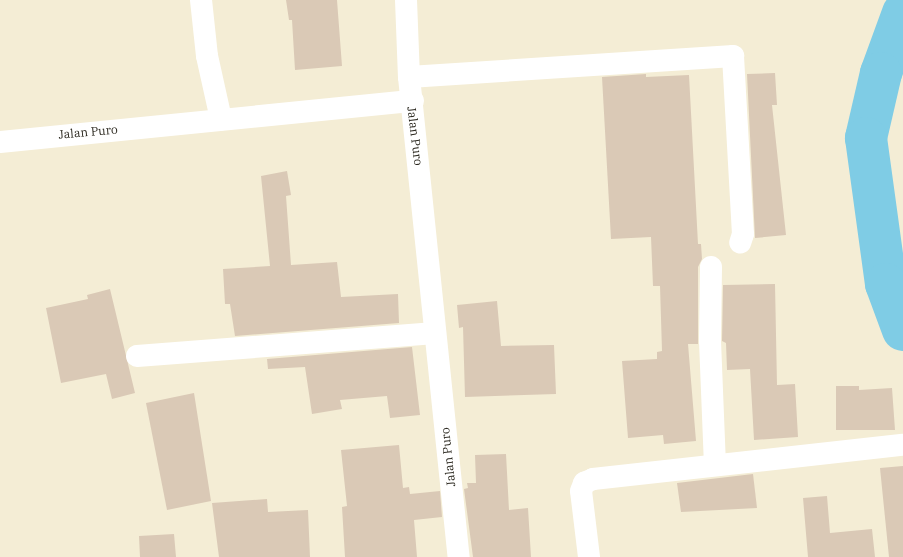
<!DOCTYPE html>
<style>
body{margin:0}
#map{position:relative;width:903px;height:557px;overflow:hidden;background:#f4edd5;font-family:"IBM Plex Serif",serif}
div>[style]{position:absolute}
.river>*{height:42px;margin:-21px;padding:0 21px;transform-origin:21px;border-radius:21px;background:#7fcce5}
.building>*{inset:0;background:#dac9b6}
.street>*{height:22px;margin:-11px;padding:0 11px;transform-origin:11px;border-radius:11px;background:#fff}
span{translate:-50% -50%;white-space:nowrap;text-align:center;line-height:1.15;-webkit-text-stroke:3px #fff;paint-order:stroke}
.street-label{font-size:12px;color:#2c2920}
</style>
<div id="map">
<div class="river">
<div style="left:903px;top:13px;width:64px;rotate:110.1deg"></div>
<div style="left:881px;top:73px;width:67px;rotate:103deg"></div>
<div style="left:866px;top:138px;width:147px;rotate:82.2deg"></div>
<div style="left:886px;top:284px;width:49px;rotate:69.7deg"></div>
</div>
<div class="building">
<div style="clip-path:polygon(286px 0,337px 0,342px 66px,295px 70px,292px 20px,289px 20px)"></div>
<div style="clip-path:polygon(775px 73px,777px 105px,772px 105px,786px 235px,755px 238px,747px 74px)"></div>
<div style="clip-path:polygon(646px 74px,646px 77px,689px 75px,698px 244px,701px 244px,702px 259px,698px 267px,698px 344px,688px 344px,696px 441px,664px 444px,663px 435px,628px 438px,622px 361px,657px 359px,657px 352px,662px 351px,660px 286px,653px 286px,651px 237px,611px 239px,602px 77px)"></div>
<div style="clip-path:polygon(287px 171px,291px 195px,286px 196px,291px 265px,337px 262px,341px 297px,398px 294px,399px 323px,235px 336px,230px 304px,225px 304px,223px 269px,270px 266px,261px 176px)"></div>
<div style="clip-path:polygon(775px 284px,777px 385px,795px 384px,798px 437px,754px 440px,750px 369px,727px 370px,726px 343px,722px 341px,723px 285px)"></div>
<div style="clip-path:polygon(110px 289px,135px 393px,112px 399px,106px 374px,61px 383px,46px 308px,88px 299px,87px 295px)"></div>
<div style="clip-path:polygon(497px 301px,501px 346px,554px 345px,556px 394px,465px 397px,463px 327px,459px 328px,457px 305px)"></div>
<div style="clip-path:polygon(412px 347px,420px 415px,390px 418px,387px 396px,340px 400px,342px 409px,312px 414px,305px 367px,268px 369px,267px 359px)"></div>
<div style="clip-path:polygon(836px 386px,859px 386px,859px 390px,892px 388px,895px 430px,836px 430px)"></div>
<div style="clip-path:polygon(194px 393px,211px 501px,167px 510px,146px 403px)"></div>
<div style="clip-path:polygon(399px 445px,403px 488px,409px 487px,410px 494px,440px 491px,442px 517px,414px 520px,417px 557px,345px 557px,342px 507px,347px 506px,341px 450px)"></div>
<div style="clip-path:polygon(506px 454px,509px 510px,528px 508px,531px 557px,473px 557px,464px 489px,468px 488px,467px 483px,476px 483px,475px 455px)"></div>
<div style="clip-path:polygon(903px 466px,903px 557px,889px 557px,880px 468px)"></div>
<div style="clip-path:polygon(753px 474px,757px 508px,681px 512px,677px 483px)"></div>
<div style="clip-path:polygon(827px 496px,830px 533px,872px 529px,875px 557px,808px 557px,803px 498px)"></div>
<div style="clip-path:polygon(267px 499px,268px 512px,308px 510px,310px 557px,219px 557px,212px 503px)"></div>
<div style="clip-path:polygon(174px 534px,176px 557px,140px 557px,139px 536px)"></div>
</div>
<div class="street">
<div style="left:201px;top:0;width:56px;rotate:83.9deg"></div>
<div style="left:207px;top:56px;width:65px;rotate:77.5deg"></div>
<div style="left:406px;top:0;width:77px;rotate:87.8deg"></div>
<div style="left:409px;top:77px;width:483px;rotate:84.1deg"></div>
<div style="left:409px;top:77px;width:325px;rotate:-3.7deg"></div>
<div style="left:733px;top:56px;width:178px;rotate:86.8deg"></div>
<div style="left:743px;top:234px;width:9px;rotate:108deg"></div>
<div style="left:0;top:142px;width:415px;rotate:-5.7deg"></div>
<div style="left:711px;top:267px;width:74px;rotate:90.8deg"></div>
<div style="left:710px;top:341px;width:123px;rotate:87.7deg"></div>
<div style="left:137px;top:356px;width:299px;rotate:-4.4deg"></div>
<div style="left:589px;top:557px;width:66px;rotate:-96.9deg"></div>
<div style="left:581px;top:491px;width:9px;rotate:-69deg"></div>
<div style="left:584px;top:483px;width:10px;rotate:-24deg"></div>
<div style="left:593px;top:479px;width:312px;rotate:-6.3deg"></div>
</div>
<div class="street-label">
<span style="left:88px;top:132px;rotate:-5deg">Jalan Puro</span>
<span style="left:415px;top:136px;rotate:83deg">Jalan Puro</span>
<span style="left:448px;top:457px;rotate:-96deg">Jalan Puro</span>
</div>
</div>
